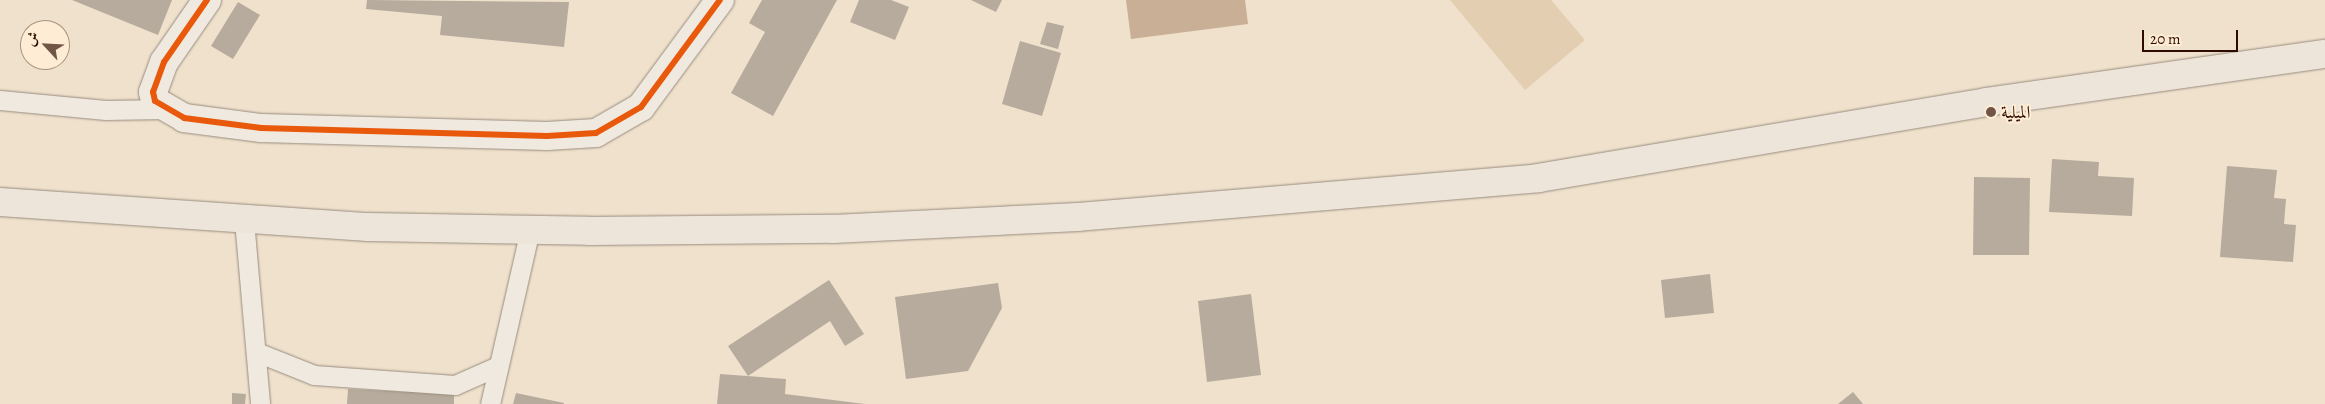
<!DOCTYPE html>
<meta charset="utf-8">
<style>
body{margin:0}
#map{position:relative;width:2325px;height:404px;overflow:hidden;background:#efe1cc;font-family:Alegreya,Amiri,serif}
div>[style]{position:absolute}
.green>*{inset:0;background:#e3ceb2}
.water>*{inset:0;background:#c8af95}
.building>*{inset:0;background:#b6ab9c}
.roads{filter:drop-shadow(0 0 1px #988c7f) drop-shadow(0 0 1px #988c7f)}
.service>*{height:19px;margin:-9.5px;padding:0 9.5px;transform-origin:9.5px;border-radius:9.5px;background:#f0e9df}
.minor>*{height:28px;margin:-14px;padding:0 14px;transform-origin:14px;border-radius:14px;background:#f0e9df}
.primary>*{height:28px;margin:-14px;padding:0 14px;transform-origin:14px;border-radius:14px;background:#ede5da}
.cycleway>*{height:6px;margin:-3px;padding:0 3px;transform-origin:3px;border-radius:3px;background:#e8590c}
.dots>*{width:14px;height:14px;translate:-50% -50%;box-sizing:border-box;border:2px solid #feedd4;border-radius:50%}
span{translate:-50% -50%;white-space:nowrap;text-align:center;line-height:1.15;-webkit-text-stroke:4px #feedd4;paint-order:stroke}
.poi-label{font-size:18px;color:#2d0b01}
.left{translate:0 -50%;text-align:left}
.north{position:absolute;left:20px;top:20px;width:50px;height:50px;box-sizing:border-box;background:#feedd4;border:1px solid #aa9380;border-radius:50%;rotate:295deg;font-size:14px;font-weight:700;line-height:20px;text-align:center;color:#2d0b01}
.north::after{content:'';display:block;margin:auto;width:18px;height:22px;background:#715648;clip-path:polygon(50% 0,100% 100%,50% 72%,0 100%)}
.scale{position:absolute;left:2142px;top:30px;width:96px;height:22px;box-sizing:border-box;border:2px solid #2d0b01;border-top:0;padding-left:6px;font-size:15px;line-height:18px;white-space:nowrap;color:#2d0b01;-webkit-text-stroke:4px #feedd4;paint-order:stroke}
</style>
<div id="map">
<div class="green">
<div style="clip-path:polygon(1450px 0,1551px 0,1585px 40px,1525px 90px)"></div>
</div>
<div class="water">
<div style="clip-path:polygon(1126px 0,1245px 0,1248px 24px,1131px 39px)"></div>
</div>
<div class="building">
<div style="clip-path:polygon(72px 0,172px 0,158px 35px)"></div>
<div style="clip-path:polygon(367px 0,569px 2px,564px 47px,440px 35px,442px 16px,366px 9px)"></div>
<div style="clip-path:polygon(762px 0,837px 0,773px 116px,731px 93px,765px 32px,749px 23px)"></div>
<div style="clip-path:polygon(859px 0,891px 0,909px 7px,895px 40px,850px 22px)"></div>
<div style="clip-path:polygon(971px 0,1002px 0,996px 12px)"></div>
<div style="clip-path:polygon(238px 2px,260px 15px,233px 59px,211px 46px)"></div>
<div style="clip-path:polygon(1047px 22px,1064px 26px,1058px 49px,1040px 44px)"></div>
<div style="clip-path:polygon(1020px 41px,1061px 53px,1042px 116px,1002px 104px)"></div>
<div style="clip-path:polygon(2052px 159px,2099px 162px,2098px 176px,2134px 178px,2132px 216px,2049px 212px)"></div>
<div style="clip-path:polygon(2227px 166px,2277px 170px,2274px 198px,2286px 199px,2284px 224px,2296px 225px,2293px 262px,2220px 257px)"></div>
<div style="clip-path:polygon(1974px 177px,2030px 178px,2029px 255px,1973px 255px)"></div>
<div style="clip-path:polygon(1710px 274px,1714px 313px,1665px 318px,1661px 280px)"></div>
<div style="clip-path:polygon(829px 280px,864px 334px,845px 346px,830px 321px,748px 376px,728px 346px)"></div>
<div style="clip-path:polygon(998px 283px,1002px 308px,968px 371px,906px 379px,895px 297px)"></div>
<div style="clip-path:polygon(1251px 294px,1261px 375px,1207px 382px,1198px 301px)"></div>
<div style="clip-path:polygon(720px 374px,786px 379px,785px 394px,865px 404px,717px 404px)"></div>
<div style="clip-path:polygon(348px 389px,454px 394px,454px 404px,347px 404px)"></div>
<div style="clip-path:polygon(1853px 392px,1863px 404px,1838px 404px)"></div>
<div style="clip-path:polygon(232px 393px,246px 394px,245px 404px,232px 404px)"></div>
<div style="clip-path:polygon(516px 393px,564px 403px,564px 404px,513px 404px)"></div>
</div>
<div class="roads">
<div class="service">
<div style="left:0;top:100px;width:106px;rotate:5.4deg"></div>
<div style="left:106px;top:110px;width:59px;rotate:-1deg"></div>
<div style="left:244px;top:220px;width:185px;rotate:85deg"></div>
<div style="left:259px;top:353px;width:59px;rotate:21.8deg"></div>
<div style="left:314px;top:375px;width:141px;rotate:4.1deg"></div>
<div style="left:455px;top:385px;width:47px;rotate:-23.8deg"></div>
<div style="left:490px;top:404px;width:179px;rotate:-77.1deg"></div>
</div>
<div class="minor">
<div style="left:207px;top:0;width:75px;rotate:124.7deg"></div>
<div style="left:164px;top:62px;width:32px;rotate:110deg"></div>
<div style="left:153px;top:92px;width:9px;rotate:77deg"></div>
<div style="left:155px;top:101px;width:34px;rotate:30deg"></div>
<div style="left:184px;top:118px;width:78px;rotate:7.4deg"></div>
<div style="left:261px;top:128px;width:286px;rotate:1.6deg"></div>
<div style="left:547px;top:136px;width:49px;rotate:-3.5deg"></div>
<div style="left:596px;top:133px;width:52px;rotate:-30deg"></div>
<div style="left:641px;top:107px;width:133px;rotate:-53.6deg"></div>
</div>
<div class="primary">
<div style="left:0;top:202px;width:369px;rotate:3.9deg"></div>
<div style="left:368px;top:227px;width:221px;rotate:1deg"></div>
<div style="left:589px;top:231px;width:244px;rotate:-0.5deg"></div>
<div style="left:833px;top:229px;width:245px;rotate:-2.8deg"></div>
<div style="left:1078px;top:217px;width:462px;rotate:-4.8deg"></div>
<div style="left:1538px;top:178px;width:455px;rotate:-9.6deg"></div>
<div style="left:1987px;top:102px;width:341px;rotate:-8.1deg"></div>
</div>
</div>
<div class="cycleway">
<div style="left:207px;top:0;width:75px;rotate:124.7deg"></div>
<div style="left:164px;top:62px;width:32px;rotate:110deg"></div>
<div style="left:153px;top:92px;width:9px;rotate:77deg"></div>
<div style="left:155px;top:101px;width:34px;rotate:30deg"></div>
<div style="left:184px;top:118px;width:78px;rotate:7.4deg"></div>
<div style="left:261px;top:128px;width:286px;rotate:1.6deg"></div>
<div style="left:547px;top:136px;width:49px;rotate:-3.5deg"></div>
<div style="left:596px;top:133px;width:52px;rotate:-30deg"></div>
<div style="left:641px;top:107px;width:133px;rotate:-53.6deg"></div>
</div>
<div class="dots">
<div style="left:1991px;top:112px;background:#715648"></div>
</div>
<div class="poi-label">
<span class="left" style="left:2001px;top:112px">الميلية</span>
</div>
<div class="north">ش</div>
<div class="scale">20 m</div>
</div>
